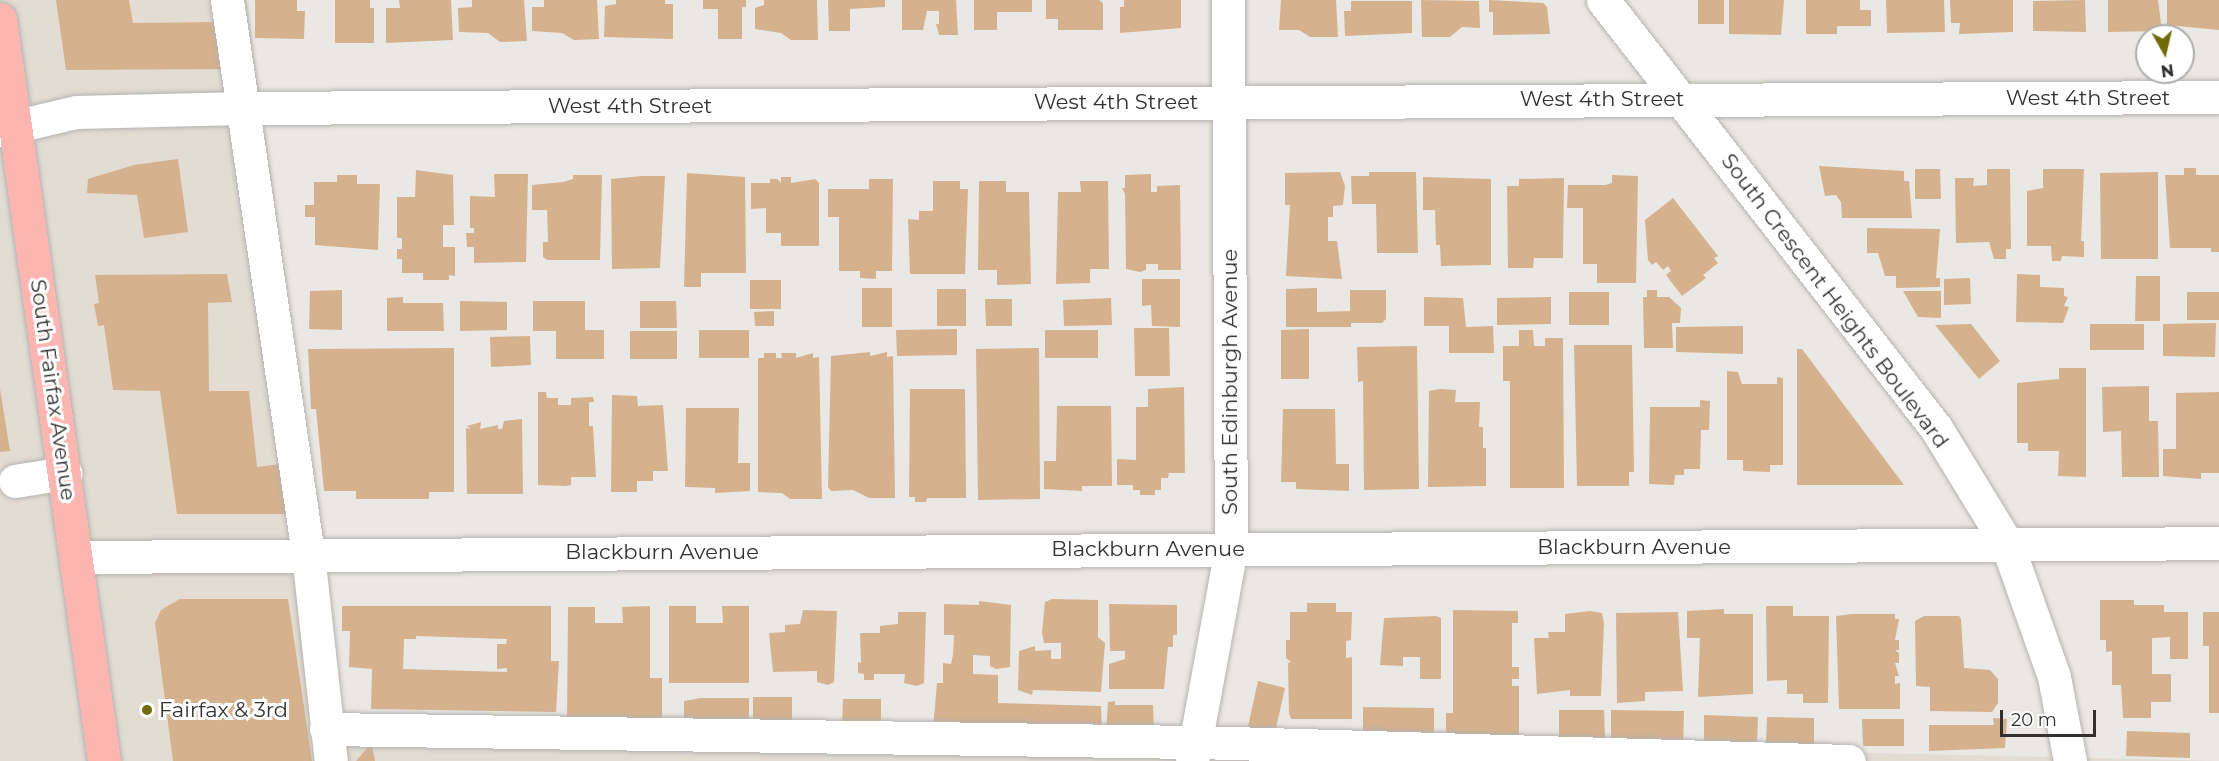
<!DOCTYPE html>
<style>
body{margin:0}
#map{position:relative;width:2219px;height:761px;overflow:hidden;background:#eae8e4;font-family:Montserrat,sans-serif}
div>[style]{position:absolute}
.built>*{inset:0;background:#e2dcd3}
.building>*{inset:0;background:#d5b18e}
.roads{filter:drop-shadow(0 0 2px #b5b3b0) drop-shadow(0 0 2px #b5b3b0)}
.minor>*{height:33px;margin:-16.5px;padding:0 16.5px;transform-origin:16.5px;border-radius:16.5px;background:#fff}
.major>*{height:33px;margin:-16.5px;padding:0 16.5px;transform-origin:16.5px;border-radius:16.5px;background:#fbb6b2}
.dots>*{width:16px;height:16px;translate:-50% -50%;box-sizing:border-box;border:3px solid #fff;border-radius:50%}
span{translate:-50% -50%;white-space:nowrap;text-align:center;line-height:1.15;-webkit-text-stroke:6px #fff;paint-order:stroke}
.street-label{font-size:21px;color:#323130}
.poi-label{font-size:21px;color:#323130}
.left{translate:0 -50%;text-align:left}
.north{position:absolute;left:2135px;top:24px;width:60px;height:60px;box-sizing:border-box;background:#fff;border:2px solid #adadac;border-radius:50%;rotate:172deg;font-size:16px;font-weight:700;line-height:24px;text-align:center;color:#323130}
.north::after{content:'';display:block;margin:auto;width:21px;height:27px;background:#726c07;clip-path:polygon(50% 0,100% 100%,50% 72%,0 100%)}
.scale{position:absolute;left:2000px;top:710px;width:96px;height:27px;box-sizing:border-box;border:3px solid #323130;border-top:0;padding-left:8px;font-size:18px;line-height:21px;white-space:nowrap;color:#323130;-webkit-text-stroke:4px #fff;paint-order:stroke}
</style>
<div id="map">
<div class="built">
<div style="clip-path:polygon(0 0,247px 0,344px 717px,2219px 761px,0 761px)"></div>
</div>
<div class="building">
<div style="clip-path:polygon(56px 0,129px 0,133px 23px,218px 22px,225px 69px,66px 70px)"></div>
<div style="clip-path:polygon(255px 0,297px 0,297px 11px,305px 11px,304px 39px,255px 38px)"></div>
<div style="clip-path:polygon(335px 0,370px 0,370px 8px,374px 8px,374px 43px,335px 43px)"></div>
<div style="clip-path:polygon(399px 0,451px 0,453px 40px,386px 43px,386px 8px,400px 8px)"></div>
<div style="clip-path:polygon(472px 0,524px 0,527px 41px,500px 42px,488px 33px,459px 32px,458px 8px,472px 7px)"></div>
<div style="clip-path:polygon(544px 0,597px 0,599px 39px,574px 40px,562px 33px,532px 31px,532px 7px,544px 7px)"></div>
<div style="clip-path:polygon(616px 0,665px 0,665px 4px,673px 4px,673px 39px,604px 37px,605px 6px,616px 4px)"></div>
<div style="clip-path:polygon(703px 0,746px 0,746px 7px,742px 7px,742px 39px,718px 39px,718px 9px,703px 9px)"></div>
<div style="clip-path:polygon(764px 0,817px 0,818px 40px,791px 40px,781px 33px,755px 29px,755px 8px,764px 5px)"></div>
<div style="clip-path:polygon(828px 0,885px 0,885px 7px,850px 9px,850px 31px,829px 31px)"></div>
<div style="clip-path:polygon(902px 0,956px 0,958px 35px,939px 35px,936px 24px,939px 24px,939px 11px,927px 11px,923px 30px,902px 30px)"></div>
<div style="clip-path:polygon(974px 0,1032px 0,1032px 12px,997px 12px,997px 30px,974px 30px)"></div>
<div style="clip-path:polygon(1046px 0,1099px 0,1103px 3px,1103px 30px,1058px 30px,1058px 19px,1046px 19px)"></div>
<div style="clip-path:polygon(1124px 0,1181px 0,1181px 28px,1120px 33px,1120px 7px,1124px 7px)"></div>
<div style="clip-path:polygon(1281px 0,1336px 0,1338px 37px,1310px 37px,1299px 30px,1279px 30px)"></div>
<div style="clip-path:polygon(1421px 0,1479px 1px,1480px 28px,1462px 27px,1450px 37px,1422px 37px)"></div>
<div style="clip-path:polygon(1489px 0,1543px 3px,1547px 7px,1550px 34px,1493px 35px,1493px 12px,1489px 12px)"></div>
<div style="clip-path:polygon(1698px 0,1724px 0,1724px 24px,1698px 24px)"></div>
<div style="clip-path:polygon(1729px 0,1784px 0,1781px 35px,1729px 34px)"></div>
<div style="clip-path:polygon(1806px 0,1860px 0,1860px 10px,1871px 10px,1871px 26px,1837px 26px,1837px 34px,1806px 34px)"></div>
<div style="clip-path:polygon(1886px 0,1944px 0,1945px 32px,1887px 33px)"></div>
<div style="clip-path:polygon(1950px 0,2013px 0,2013px 32px,1959px 34px,1960px 23px,1951px 23px)"></div>
<div style="clip-path:polygon(2085px 0,2086px 32px,2033px 31px,2033px 1px)"></div>
<div style="clip-path:polygon(2108px 0,2158px 0,2162px 31px,2108px 32px)"></div>
<div style="clip-path:polygon(2167px 0,2219px 0,2219px 30px,2167px 25px)"></div>
<div style="clip-path:polygon(1351px 1px,1412px 1px,1412px 33px,1345px 36px,1344px 11px,1351px 11px)"></div>
<div style="clip-path:polygon(178px 159px,188px 232px,144px 238px,137px 195px,87px 193px,88px 179px,134px 165px)"></div>
<div style="clip-path:polygon(1819px 166px,1904px 171px,1904px 181px,1909px 181px,1912px 218px,1842px 218px,1841px 202px,1836px 195px,1825px 196px)"></div>
<div style="clip-path:polygon(2184px 168px,2196px 168px,2196px 175px,2219px 175px,2219px 252px,2211px 252px,2211px 248px,2170px 248px,2165px 175px,2184px 175px)"></div>
<div style="clip-path:polygon(1915px 169px,1940px 169px,1941px 199px,1915px 199px)"></div>
<div style="clip-path:polygon(1987px 169px,2010px 169px,2011px 249px,2006px 249px,2006px 259px,1994px 259px,1989px 242px,1956px 243px,1955px 178px,1974px 178px,1973px 186px,1987px 185px)"></div>
<div style="clip-path:polygon(2043px 169px,2084px 169px,2081px 241px,2084px 241px,2084px 257px,2062px 256px,2061px 261px,2052px 261px,2051px 246px,2027px 246px,2027px 191px,2043px 188px)"></div>
<div style="clip-path:polygon(416px 170px,453px 175px,454px 225px,443px 225px,443px 247px,455px 247px,455px 276px,449px 275px,449px 280px,423px 280px,423px 273px,402px 273px,402px 259px,397px 259px,397px 249px,402px 249px,402px 238px,397px 238px,397px 197px,415px 197px)"></div>
<div style="clip-path:polygon(1340px 172px,1345px 186px,1343px 205px,1333px 206px,1333px 217px,1328px 217px,1328px 241px,1337px 241px,1342px 279px,1286px 276px,1290px 205px,1285px 205px,1285px 173px)"></div>
<div style="clip-path:polygon(1369px 172px,1416px 172px,1418px 253px,1377px 253px,1376px 204px,1352px 204px,1351px 176px,1369px 176px)"></div>
<div style="clip-path:polygon(2158px 172px,2158px 259px,2101px 259px,2100px 173px)"></div>
<div style="clip-path:polygon(687px 173px,745px 177px,746px 273px,701px 273px,701px 287px,684px 287px)"></div>
<div style="clip-path:polygon(494px 174px,528px 174px,526px 262px,474px 263px,474px 247px,467px 247px,466px 233px,474px 233px,474px 228px,470px 228px,470px 196px,495px 197px)"></div>
<div style="clip-path:polygon(1151px 174px,1151px 192px,1157px 192px,1157px 186px,1180px 185px,1181px 270px,1158px 270px,1158px 264px,1146px 264px,1146px 270px,1140px 272px,1126px 269px,1125px 194px,1122px 188px,1125px 188px,1125px 175px)"></div>
<div style="clip-path:polygon(337px 175px,357px 175px,357px 184px,380px 184px,378px 250px,315px 245px,315px 217px,305px 217px,305px 205px,314px 205px,314px 182px,337px 182px)"></div>
<div style="clip-path:polygon(573px 175px,602px 175px,600px 260px,547px 260px,543px 257px,543px 242px,548px 242px,547px 210px,532px 210px,532px 185px,563px 182px,573px 179px)"></div>
<div style="clip-path:polygon(1612px 175px,1638px 176px,1636px 283px,1597px 283px,1597px 264px,1583px 264px,1583px 208px,1567px 208px,1568px 185px,1605px 185px,1612px 183px)"></div>
<div style="clip-path:polygon(642px 176px,665px 176px,660px 268px,612px 269px,611px 179px)"></div>
<div style="clip-path:polygon(781px 177px,791px 177px,791px 183px,815px 179px,819px 183px,819px 246px,781px 246px,781px 233px,766px 233px,766px 208px,751px 209px,751px 183px,770px 183px,770px 179px,777px 179px,781px 183px)"></div>
<div style="clip-path:polygon(1423px 177px,1491px 179px,1491px 265px,1441px 266px,1440px 245px,1436px 245px,1435px 210px,1423px 210px)"></div>
<div style="clip-path:polygon(1564px 178px,1563px 258px,1534px 258px,1533px 268px,1508px 268px,1507px 186px,1519px 186px,1519px 179px)"></div>
<div style="clip-path:polygon(869px 179px,893px 179px,892px 271px,876px 271px,876px 279px,860px 278px,860px 271px,839px 271px,839px 217px,828px 217px,828px 189px,869px 189px)"></div>
<div style="clip-path:polygon(933px 181px,960px 181px,960px 189px,968px 189px,965px 274px,910px 274px,908px 219px,919px 220px,919px 211px,933px 211px)"></div>
<div style="clip-path:polygon(979px 181px,1006px 181px,1006px 192px,1029px 192px,1031px 284px,997px 285px,997px 270px,978px 270px)"></div>
<div style="clip-path:polygon(1080px 181px,1108px 181px,1109px 269px,1090px 269px,1090px 283px,1056px 284px,1058px 192px,1081px 192px)"></div>
<div style="clip-path:polygon(1673px 198px,1718px 256px,1714px 258px,1718px 263px,1703px 275px,1706px 278px,1682px 296px,1666px 275px,1671px 271px,1668px 266px,1663px 270px,1656px 262px,1652px 265px,1648px 260px,1645px 220px)"></div>
<div style="clip-path:polygon(1867px 228px,1940px 229px,1936px 278px,1940px 278px,1940px 287px,1896px 288px,1896px 276px,1885px 276px,1878px 253px,1867px 253px)"></div>
<div style="clip-path:polygon(227px 274px,232px 302px,208px 303px,209px 391px,249px 391px,257px 467px,281px 464px,288px 514px,177px 514px,160px 391px,113px 390px,104px 325px,98px 326px,94px 304px,99px 303px,95px 275px)"></div>
<div style="clip-path:polygon(2017px 274px,2040px 275px,2040px 287px,2064px 288px,2064px 296px,2068px 297px,2064px 306px,2069px 307px,2063px 323px,2016px 322px)"></div>
<div style="clip-path:polygon(2136px 276px,2160px 276px,2160px 321px,2135px 321px)"></div>
<div style="clip-path:polygon(1970px 278px,1971px 304px,1944px 305px,1944px 279px)"></div>
<div style="clip-path:polygon(1142px 279px,1180px 279px,1180px 327px,1152px 326px,1151px 305px,1142px 306px)"></div>
<div style="clip-path:polygon(750px 280px,781px 280px,781px 309px,750px 309px)"></div>
<div style="clip-path:polygon(862px 288px,892px 288px,892px 327px,862px 327px)"></div>
<div style="clip-path:polygon(1317px 288px,1317px 312px,1350px 311px,1350px 290px,1386px 290px,1386px 319px,1382px 323px,1351px 323px,1351px 327px,1286px 327px,1286px 289px)"></div>
<div style="clip-path:polygon(937px 289px,966px 289px,966px 326px,937px 326px)"></div>
<div style="clip-path:polygon(342px 290px,342px 330px,309px 329px,310px 291px)"></div>
<div style="clip-path:polygon(1647px 290px,1657px 290px,1657px 297px,1669px 297px,1681px 308px,1680px 323px,1672px 323px,1673px 348px,1644px 348px,1643px 297px,1647px 297px)"></div>
<div style="clip-path:polygon(1903px 291px,1941px 291px,1941px 318px,1918px 317px)"></div>
<div style="clip-path:polygon(1569px 292px,1609px 292px,1609px 325px,1569px 325px)"></div>
<div style="clip-path:polygon(2187px 292px,2219px 292px,2219px 320px,2187px 320px)"></div>
<div style="clip-path:polygon(403px 297px,403px 303px,443px 303px,444px 331px,387px 331px,387px 298px)"></div>
<div style="clip-path:polygon(1424px 297px,1463px 298px,1466px 327px,1493px 326px,1494px 353px,1449px 353px,1449px 326px,1424px 326px)"></div>
<div style="clip-path:polygon(1551px 297px,1551px 324px,1497px 325px,1497px 298px)"></div>
<div style="clip-path:polygon(1111px 298px,1112px 325px,1064px 326px,1063px 300px)"></div>
<div style="clip-path:polygon(985px 299px,1012px 299px,1012px 326px,986px 326px)"></div>
<div style="clip-path:polygon(460px 301px,507px 302px,507px 330px,460px 331px)"></div>
<div style="clip-path:polygon(533px 301px,585px 301px,585px 330px,604px 330px,604px 359px,556px 359px,556px 331px,533px 331px)"></div>
<div style="clip-path:polygon(640px 301px,676px 301px,677px 328px,640px 328px)"></div>
<div style="clip-path:polygon(774px 311px,774px 326px,755px 326px,754px 312px)"></div>
<div style="clip-path:polygon(2216px 323px,2215px 357px,2163px 356px,2163px 324px)"></div>
<div style="clip-path:polygon(1971px 324px,2000px 361px,1979px 379px,1935px 325px)"></div>
<div style="clip-path:polygon(2090px 324px,2144px 324px,2144px 350px,2090px 350px)"></div>
<div style="clip-path:polygon(1743px 326px,1743px 354px,1676px 352px,1676px 327px)"></div>
<div style="clip-path:polygon(1134px 328px,1169px 328px,1170px 376px,1135px 376px)"></div>
<div style="clip-path:polygon(957px 329px,957px 355px,897px 356px,896px 330px)"></div>
<div style="clip-path:polygon(1309px 329px,1309px 379px,1281px 379px,1281px 330px)"></div>
<div style="clip-path:polygon(699px 330px,749px 330px,749px 358px,699px 358px)"></div>
<div style="clip-path:polygon(1045px 330px,1098px 330px,1098px 358px,1045px 358px)"></div>
<div style="clip-path:polygon(1519px 330px,1533px 330px,1534px 346px,1545px 346px,1545px 338px,1563px 338px,1564px 488px,1510px 488px,1510px 381px,1503px 381px,1503px 346px,1519px 346px)"></div>
<div style="clip-path:polygon(630px 331px,677px 331px,677px 359px,630px 359px)"></div>
<div style="clip-path:polygon(530px 336px,531px 365px,491px 367px,490px 337px)"></div>
<div style="clip-path:polygon(1574px 345px,1632px 345px,1634px 472px,1629px 472px,1629px 486px,1577px 486px)"></div>
<div style="clip-path:polygon(1417px 346px,1419px 489px,1364px 490px,1363px 381px,1358px 382px,1357px 347px)"></div>
<div style="clip-path:polygon(454px 348px,454px 492px,429px 492px,429px 499px,356px 499px,356px 491px,324px 491px,316px 409px,311px 409px,308px 349px)"></div>
<div style="clip-path:polygon(1039px 348px,1040px 499px,978px 500px,976px 349px)"></div>
<div style="clip-path:polygon(1797px 349px,1802px 349px,1904px 485px,1797px 485px)"></div>
<div style="clip-path:polygon(870px 352px,870px 356px,887px 352px,887px 357px,893px 356px,895px 498px,869px 498px,853px 490px,831px 491px,828px 487px,831px 356px)"></div>
<div style="clip-path:polygon(764px 353px,776px 353px,776px 358px,782px 358px,781px 353px,796px 353px,796px 358px,813px 353px,813px 358px,819px 357px,822px 499px,790px 499px,782px 493px,758px 492px,758px 358px,764px 358px)"></div>
<div style="clip-path:polygon(2059px 368px,2086px 368px,2086px 477px,2058px 476px,2059px 451px,2028px 451px,2028px 443px,2017px 443px,2017px 383px,2059px 379px)"></div>
<div style="clip-path:polygon(1727px 371px,1738px 372px,1742px 384px,1777px 384px,1777px 377px,1783px 378px,1783px 465px,1770px 465px,1770px 472px,1743px 471px,1743px 460px,1727px 460px)"></div>
<div style="clip-path:polygon(2149px 386px,2149px 421px,2158px 421px,2159px 477px,2122px 477px,2121px 431px,2103px 432px,2102px 387px)"></div>
<div style="clip-path:polygon(1184px 387px,1185px 473px,1169px 473px,1168px 478px,1161px 478px,1161px 490px,1155px 490px,1155px 495px,1140px 495px,1140px 490px,1133px 490px,1133px 485px,1117px 485px,1117px 459px,1136px 460px,1136px 407px,1148px 407px,1148px 389px)"></div>
<div style="clip-path:polygon(0 389px,10px 451px,0 452px)"></div>
<div style="clip-path:polygon(910px 389px,965px 389px,966px 498px,927px 498px,926px 502px,915px 502px,915px 497px,909px 497px)"></div>
<div style="clip-path:polygon(1440px 389px,1456px 390px,1455px 402px,1480px 402px,1479px 427px,1483px 427px,1483px 448px,1486px 448px,1486px 486px,1428px 487px,1429px 391px)"></div>
<div style="clip-path:polygon(538px 392px,546px 392px,547px 398px,558px 398px,558px 405px,571px 405px,571px 398px,593px 397px,594px 402px,589px 402px,589px 426px,593px 426px,596px 477px,571px 477px,571px 485px,565px 486px,538px 485px)"></div>
<div style="clip-path:polygon(2219px 392px,2219px 473px,2201px 473px,2201px 479px,2163px 476px,2163px 449px,2176px 449px,2176px 393px)"></div>
<div style="clip-path:polygon(612px 395px,637px 396px,638px 406px,663px 405px,668px 471px,653px 471px,653px 481px,637px 481px,637px 492px,611px 492px)"></div>
<div style="clip-path:polygon(1700px 400px,1710px 401px,1709px 430px,1701px 430px,1700px 469px,1684px 469px,1684px 475px,1675px 475px,1674px 485px,1649px 484px,1650px 407px,1700px 407px)"></div>
<div style="clip-path:polygon(1057px 406px,1111px 406px,1112px 486px,1082px 486px,1082px 491px,1044px 489px,1044px 461px,1056px 461px)"></div>
<div style="clip-path:polygon(686px 408px,739px 408px,738px 463px,750px 463px,750px 491px,715px 493px,715px 488px,685px 487px)"></div>
<div style="clip-path:polygon(1283px 409px,1335px 409px,1336px 464px,1349px 464px,1349px 491px,1296px 489px,1296px 482px,1281px 482px)"></div>
<div style="clip-path:polygon(522px 419px,523px 494px,467px 494px,466px 428px,471px 429px,467px 426px,481px 422px,480px 429px,498px 425px,498px 429px,502px 429px,504px 421px)"></div>
<div style="clip-path:polygon(180px 599px,288px 599px,312px 761px,173px 761px,155px 623px,161px 610px)"></div>
<div style="clip-path:polygon(1052px 599px,1098px 600px,1098px 637px,1105px 643px,1101px 692px,1033px 690px,1032px 695px,1018px 690px,1019px 651px,1035px 646px,1035px 651px,1051px 650px,1051px 659px,1061px 659px,1061px 643px,1044px 643px,1042px 632px,1045px 602px)"></div>
<div style="clip-path:polygon(2100px 600px,2134px 600px,2134px 605px,2164px 605px,2164px 612px,2188px 612px,2188px 659px,2170px 659px,2170px 637px,2152px 638px,2152px 674px,2171px 674px,2171px 702px,2151px 702px,2151px 718px,2123px 718px,2121px 685px,2112px 685px,2112px 651px,2106px 652px,2106px 640px,2100px 640px)"></div>
<div style="clip-path:polygon(979px 601px,1011px 605px,1010px 667px,996px 669px,990px 666px,990px 656px,973px 655px,973px 674px,998px 675px,998px 703px,1101px 706px,1102px 733px,933px 729px,937px 683px,943px 683px,943px 663px,951px 664px,953px 655px,954px 635px,944px 635px,944px 604px,979px 605px)"></div>
<div style="clip-path:polygon(1307px 603px,1336px 603px,1336px 612px,1352px 612px,1351px 640px,1346px 641px,1346px 658px,1352px 657px,1352px 719px,1291px 719px,1289px 713px,1288px 663px,1291px 662px,1286px 658px,1286px 640px,1290px 640px,1290px 612px,1307px 612px)"></div>
<div style="clip-path:polygon(1109px 604px,1177px 605px,1177px 635px,1173px 635px,1173px 647px,1168px 647px,1164px 689px,1109px 689px,1109px 664px,1125px 659px,1125px 651px,1110px 651px)"></div>
<div style="clip-path:polygon(evenodd,342px 606px,551px 606px,551px 661px,559px 661px,556px 712px,371px 709px,372px 669px,349px 667px,350px 631px,342px 631px,342px 606px,416px 636px,507px 639px,506px 644px,497px 644px,497px 669px,507px 668px,507px 672px,403px 669px,404px 639px,416px 639px,416px 636px)"></div>
<div style="clip-path:polygon(650px 606px,650px 678px,662px 678px,662px 720px,567px 720px,568px 607px,595px 607px,595px 623px,623px 623px,622px 607px)"></div>
<div style="clip-path:polygon(669px 606px,696px 606px,696px 623px,723px 623px,722px 606px,749px 606px,749px 683px,669px 683px)"></div>
<div style="clip-path:polygon(1766px 606px,1793px 606px,1793px 616px,1829px 616px,1828px 703px,1803px 703px,1803px 694px,1787px 694px,1787px 680px,1767px 681px)"></div>
<div style="clip-path:polygon(1724px 609px,1724px 614px,1753px 614px,1753px 694px,1698px 697px,1700px 638px,1687px 638px,1687px 611px)"></div>
<div style="clip-path:polygon(803px 610px,837px 611px,834px 682px,828px 685px,817px 682px,817px 671px,773px 672px,769px 633px,785px 632px,785px 625px,800px 624px)"></div>
<div style="clip-path:polygon(1453px 610px,1518px 611px,1518px 623px,1512px 623px,1512px 667px,1519px 667px,1519px 679px,1512px 679px,1512px 686px,1519px 686px,1519px 734px,1516px 737px,1491px 737px,1491px 734px,1446px 736px,1446px 713px,1453px 713px)"></div>
<div style="clip-path:polygon(1590px 611px,1602px 613px,1604px 623px,1601px 696px,1570px 696px,1570px 690px,1537px 694px,1534px 638px,1549px 638px,1548px 632px,1565px 632px,1565px 614px)"></div>
<div style="clip-path:polygon(898px 612px,926px 612px,924px 683px,917px 686px,904px 683px,905px 674px,874px 674px,874px 680px,864px 680px,864px 674px,858px 673px,858px 662px,861px 663px,860px 633px,880px 633px,880px 626px,898px 624px)"></div>
<div style="clip-path:polygon(1678px 612px,1683px 691px,1645px 692px,1645px 701px,1617px 703px,1616px 613px)"></div>
<div style="clip-path:polygon(2203px 612px,2219px 612px,2219px 713px,2209px 713px,2209px 646px,2203px 646px)"></div>
<div style="clip-path:polygon(1852px 614px,1895px 614px,1895px 619px,1899px 619px,1895px 640px,1899px 640px,1899px 650px,1895px 650px,1899px 653px,1899px 663px,1895px 663px,1899px 676px,1895px 676px,1895px 684px,1900px 683px,1900px 709px,1839px 709px,1836px 616px)"></div>
<div style="clip-path:polygon(1436px 616px,1441px 618px,1441px 679px,1420px 679px,1420px 657px,1403px 657px,1403px 666px,1380px 665px,1384px 618px)"></div>
<div style="clip-path:polygon(1924px 616px,1959px 616px,1961px 619px,1964px 668px,1990px 670px,1998px 679px,1998px 703px,1992px 712px,1930px 711px,1930px 687px,1916px 686px,1915px 621px)"></div>
<div style="clip-path:polygon(1258px 681px,1285px 688px,1274px 737px,1247px 731px)"></div>
<div style="clip-path:polygon(753px 697px,792px 697px,792px 725px,753px 725px)"></div>
<div style="clip-path:polygon(701px 698px,749px 698px,749px 723px,684px 724px,684px 701px)"></div>
<div style="clip-path:polygon(843px 699px,881px 699px,881px 726px,842px 726px)"></div>
<div style="clip-path:polygon(1115px 701px,1115px 705px,1153px 705px,1154px 732px,1106px 732px,1108px 702px)"></div>
<div style="clip-path:polygon(1363px 707px,1434px 708px,1434px 735px,1363px 735px)"></div>
<div style="clip-path:polygon(1559px 710px,1604px 710px,1605px 738px,1559px 738px)"></div>
<div style="clip-path:polygon(1611px 710px,1684px 711px,1683px 747px,1611px 745px)"></div>
<div style="clip-path:polygon(1704px 715px,1758px 717px,1757px 744px,1704px 743px)"></div>
<div style="clip-path:polygon(1767px 717px,1814px 718px,1814px 744px,1766px 743px)"></div>
<div style="clip-path:polygon(1993px 718px,2007px 719px,2005px 748px,1929px 751px,1929px 725px,1994px 725px)"></div>
<div style="clip-path:polygon(1862px 719px,1904px 719px,1904px 746px,1863px 746px)"></div>
<div style="clip-path:polygon(2127px 731px,2190px 733px,2190px 758px,2126px 756px)"></div>
<div style="clip-path:polygon(372px 746px,375px 761px,356px 761px,368px 747px)"></div>
</div>
<div class="roads">
<div class="minor">
<div style="left:227px;top:0;width:560px;rotate:81.68deg"></div>
<div style="left:308px;top:554px;width:208px;rotate:83.7deg"></div>
<div style="left:1603px;top:0;width:542px;rotate:52.12deg"></div>
<div style="left:1936px;top:428px;width:136px;rotate:58.5deg"></div>
<div style="left:2007px;top:544px;width:141px;rotate:70.5deg"></div>
<div style="left:2054px;top:677px;width:86px;rotate:79.2deg"></div>
<div style="left:0;top:130px;width:78px;rotate:-13.3deg"></div>
<div style="left:76px;top:112px;width:167px;rotate:-1.4deg"></div>
<div style="left:243px;top:108px;width:1976px;rotate:-0.32deg"></div>
<div style="left:15px;top:481px;width:51px;rotate:-9.1deg"></div>
<div style="left:76px;top:557px;width:2143px;rotate:-0.37deg"></div>
<div style="left:326px;top:729px;width:871px;rotate:0.86deg"></div>
<div style="left:1197px;top:742px;width:652px;rotate:1.67deg"></div>
<div style="left:1192px;top:761px;width:216px;rotate:-79.6deg"></div>
<div style="left:1231px;top:549px;width:549px;rotate:-90.31deg"></div>
</div>
<div class="major">
<div style="left:0;top:19px;width:749px;rotate:82.02deg"></div>
</div>
</div>
<div class="dots">
<div style="left:147px;top:710px;background:#726c07"></div>
</div>
<div class="street-label">
<span style="left:2088px;top:98px">West 4th Street</span>
<span style="left:1602px;top:99px">West 4th Street</span>
<span style="left:1116px;top:102px">West 4th Street</span>
<span style="left:630px;top:106px">West 4th Street</span>
<span style="left:1835px;top:301px;rotate:53deg">South Crescent Heights Boulevard</span>
<span style="left:1230px;top:382px;rotate:-90deg">South Edinburgh Avenue</span>
<span style="left:53px;top:390px;rotate:82deg">South Fairfax Avenue</span>
<span style="left:1634px;top:547px">Blackburn Avenue</span>
<span style="left:1148px;top:549px">Blackburn Avenue</span>
<span style="left:662px;top:552px">Blackburn Avenue</span>
</div>
<div class="poi-label">
<span class="left" style="left:159px;top:710px">Fairfax &amp; 3rd</span>
</div>
<div class="north">N</div>
<div class="scale">20 m</div>
</div>
